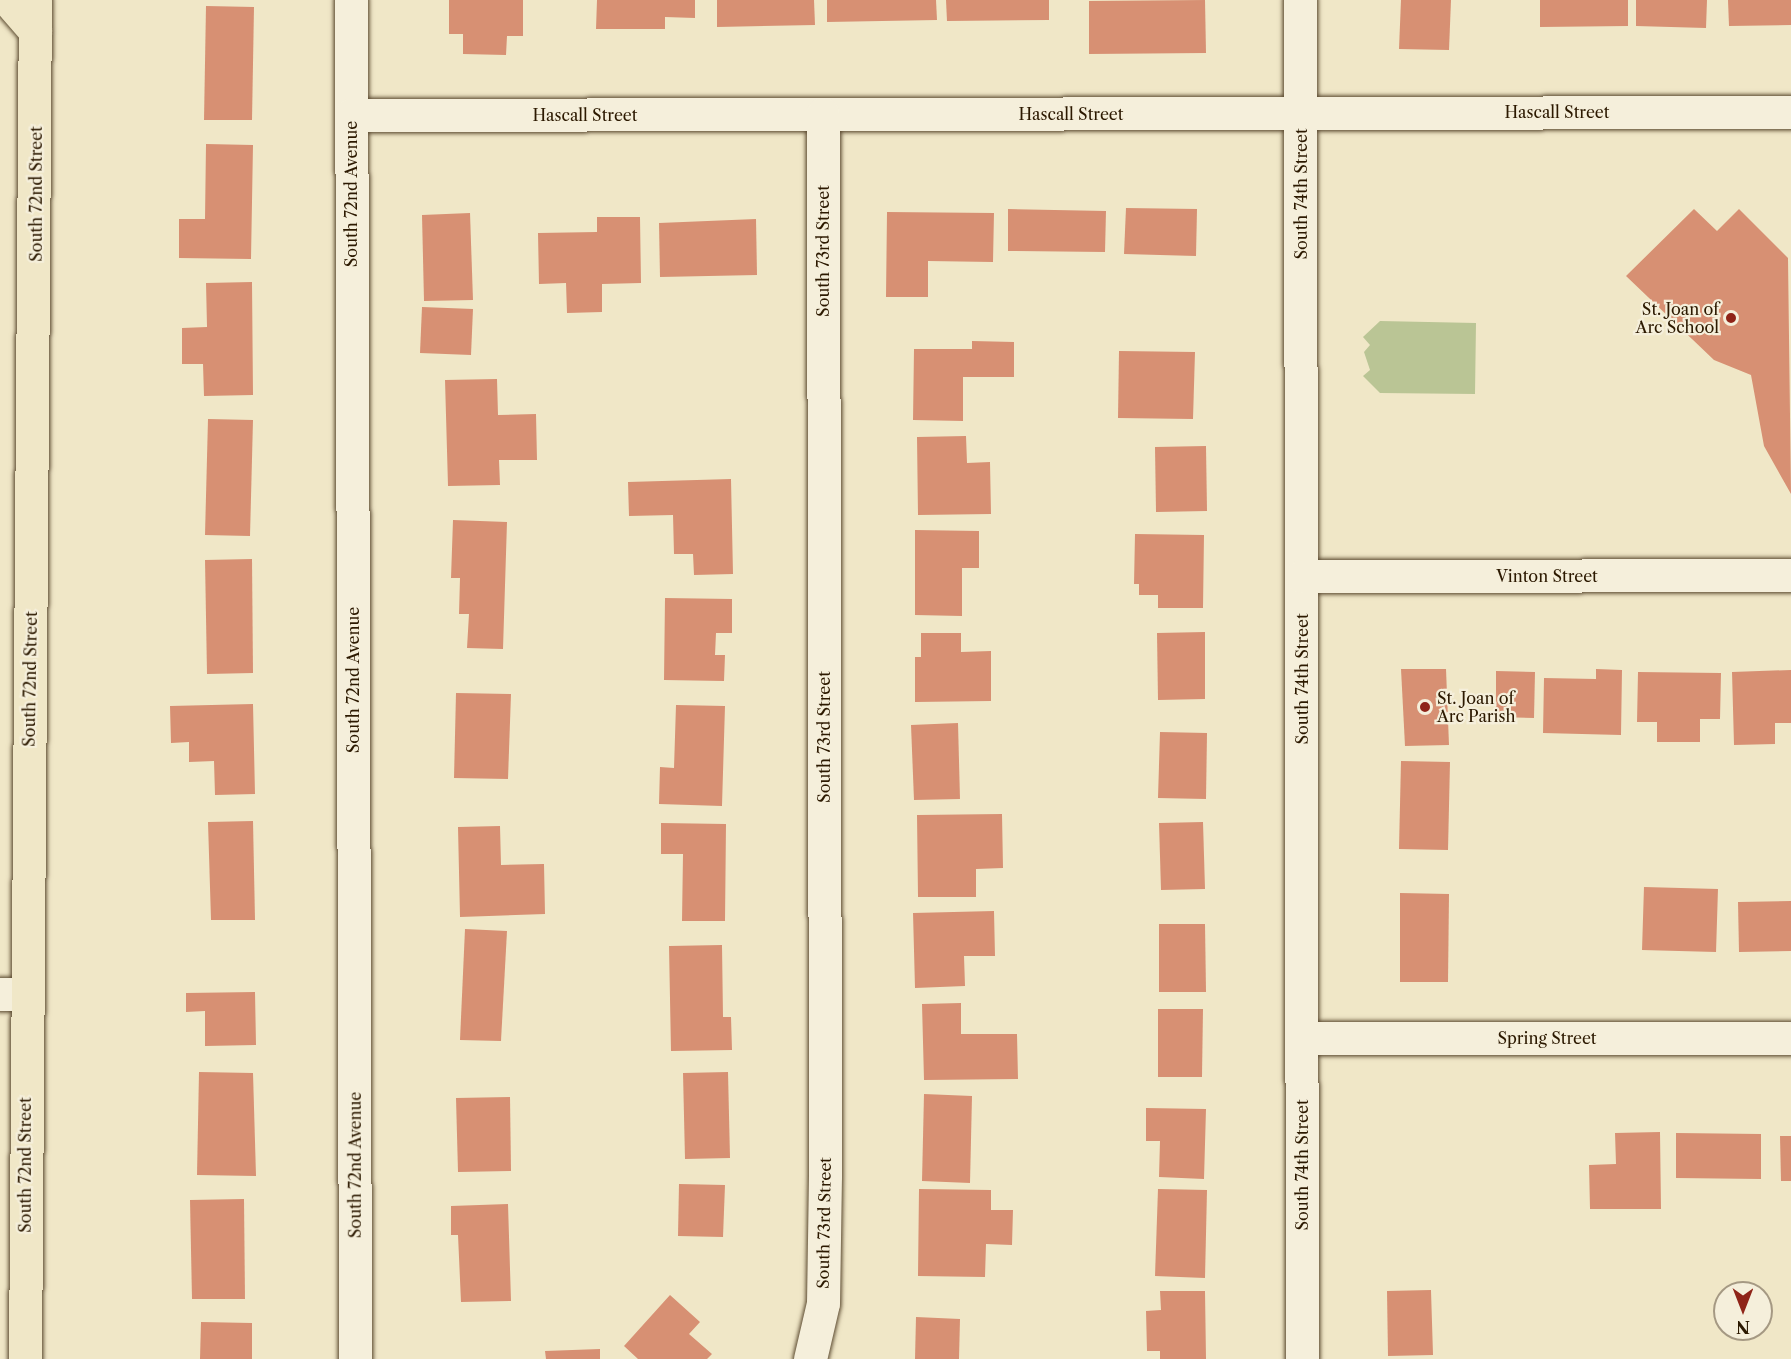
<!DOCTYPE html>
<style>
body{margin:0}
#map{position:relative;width:1791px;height:1359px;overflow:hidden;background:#f0e7c7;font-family:"Libre Caslon Text",serif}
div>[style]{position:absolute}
.green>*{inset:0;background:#bac595}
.building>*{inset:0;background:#d79073}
.roads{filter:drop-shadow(0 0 2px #5d4c32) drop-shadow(0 0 2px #5d4c32)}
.minor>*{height:33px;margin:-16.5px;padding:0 16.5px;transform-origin:16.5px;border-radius:16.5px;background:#f5efdb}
.major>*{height:33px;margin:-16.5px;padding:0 16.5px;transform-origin:16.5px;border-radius:16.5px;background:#f0e7c7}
.dots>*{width:16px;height:16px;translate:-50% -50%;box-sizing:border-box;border:3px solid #f5efdb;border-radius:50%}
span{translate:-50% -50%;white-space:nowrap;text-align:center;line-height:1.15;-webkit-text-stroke:4.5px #f5efdb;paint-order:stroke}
.street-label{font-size:16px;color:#2c1900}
.poi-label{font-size:16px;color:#2c1900}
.right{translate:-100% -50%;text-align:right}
.left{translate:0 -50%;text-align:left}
.north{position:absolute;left:1713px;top:1281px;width:60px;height:60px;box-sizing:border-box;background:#f5efdb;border:2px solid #a59983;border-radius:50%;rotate:180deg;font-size:16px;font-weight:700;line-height:24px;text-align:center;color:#2c1900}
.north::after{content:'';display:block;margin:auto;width:21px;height:27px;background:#8f2418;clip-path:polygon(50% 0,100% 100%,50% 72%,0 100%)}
</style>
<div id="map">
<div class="green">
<div style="clip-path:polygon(1380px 321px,1476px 323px,1475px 394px,1380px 393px,1363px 376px,1370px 370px,1364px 352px,1370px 345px,1363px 337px)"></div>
</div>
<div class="building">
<div style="clip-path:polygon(449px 0,523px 0,523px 36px,507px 36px,506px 55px,463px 54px,463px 34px,449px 34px)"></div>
<div style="clip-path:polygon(597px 0,695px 0,695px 18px,665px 17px,665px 29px,596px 29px)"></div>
<div style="clip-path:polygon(717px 0,814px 0,815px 25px,717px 27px)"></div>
<div style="clip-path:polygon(827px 0,936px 0,937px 20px,827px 22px)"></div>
<div style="clip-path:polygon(946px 0,1049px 0,1049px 20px,947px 21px)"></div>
<div style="clip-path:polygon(1205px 0,1206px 53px,1089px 54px,1089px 1px)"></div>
<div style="clip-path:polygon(1401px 0,1451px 0,1449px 50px,1399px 49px)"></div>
<div style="clip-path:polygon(1540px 0,1628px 0,1628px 26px,1540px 27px)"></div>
<div style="clip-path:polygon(1636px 0,1707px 0,1706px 28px,1636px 26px)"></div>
<div style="clip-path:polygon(1728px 0,1791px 0,1791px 25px,1729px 26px)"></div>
<div style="clip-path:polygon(206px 6px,254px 7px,252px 120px,204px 120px)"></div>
<div style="clip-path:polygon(206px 144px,253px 145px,251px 259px,179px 258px,179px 219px,205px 219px)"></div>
<div style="clip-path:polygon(1126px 208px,1197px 209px,1196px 256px,1124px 254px)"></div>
<div style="clip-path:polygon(1008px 209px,1106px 211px,1105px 252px,1008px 251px)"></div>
<div style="clip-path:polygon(1694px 209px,1717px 231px,1739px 209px,1788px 258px,1791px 494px,1764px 446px,1751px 375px,1714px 360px,1626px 276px)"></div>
<div style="clip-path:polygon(887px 212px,994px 213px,993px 262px,928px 261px,928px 297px,886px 297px)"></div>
<div style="clip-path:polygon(470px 213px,473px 300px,424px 301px,422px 215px)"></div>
<div style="clip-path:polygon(597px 217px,640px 217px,641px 283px,602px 284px,602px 312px,567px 313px,566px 283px,539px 284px,538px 233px,597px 232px)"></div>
<div style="clip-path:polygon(756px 219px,757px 275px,660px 277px,659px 223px)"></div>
<div style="clip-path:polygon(252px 282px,253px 395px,204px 396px,203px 364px,182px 364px,182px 328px,207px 327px,206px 283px)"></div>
<div style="clip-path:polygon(422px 307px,473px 309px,471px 355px,420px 353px)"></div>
<div style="clip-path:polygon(972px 341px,1014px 342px,1014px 377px,963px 377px,963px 421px,913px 420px,914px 349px,972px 349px)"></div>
<div style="clip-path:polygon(1119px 351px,1195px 352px,1193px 419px,1118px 418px)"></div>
<div style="clip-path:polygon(497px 379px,498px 415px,536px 414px,537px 460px,499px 460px,500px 485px,448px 486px,445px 380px)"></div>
<div style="clip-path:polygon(208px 419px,253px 420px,250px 536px,205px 535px)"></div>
<div style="clip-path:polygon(966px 436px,967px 463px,990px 462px,991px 514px,918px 515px,917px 437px)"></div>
<div style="clip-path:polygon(1206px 446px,1207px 511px,1156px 512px,1155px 447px)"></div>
<div style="clip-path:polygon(731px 479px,733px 574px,694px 575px,693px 554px,674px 554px,673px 515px,629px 516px,628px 482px)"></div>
<div style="clip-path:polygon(453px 520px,507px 522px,503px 649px,467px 648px,469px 614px,459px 614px,460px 578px,451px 578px)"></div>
<div style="clip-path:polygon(915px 530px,979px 531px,979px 568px,962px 568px,962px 616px,915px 615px)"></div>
<div style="clip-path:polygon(1135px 534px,1204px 535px,1203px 608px,1158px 608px,1158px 595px,1139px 595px,1139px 584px,1134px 584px)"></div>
<div style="clip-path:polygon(252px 559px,253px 673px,207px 674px,205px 560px)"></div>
<div style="clip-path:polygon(665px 598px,732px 599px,732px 633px,716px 633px,715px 655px,725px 655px,724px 681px,664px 680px)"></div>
<div style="clip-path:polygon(1205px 632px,1205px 699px,1158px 700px,1157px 633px)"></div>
<div style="clip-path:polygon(921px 633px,961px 633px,961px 652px,991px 651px,991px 701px,915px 702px,915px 657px,921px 657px)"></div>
<div style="clip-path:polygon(1401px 669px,1446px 669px,1449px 745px,1405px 746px)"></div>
<div style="clip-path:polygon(1596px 669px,1622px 670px,1621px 735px,1543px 733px,1544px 678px,1596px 679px)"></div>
<div style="clip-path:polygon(1791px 670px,1791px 723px,1775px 723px,1775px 744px,1734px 745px,1732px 672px)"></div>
<div style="clip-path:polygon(1496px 671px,1535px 672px,1534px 718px,1496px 717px)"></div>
<div style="clip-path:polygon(1638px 672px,1721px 673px,1720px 719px,1700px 719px,1700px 742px,1657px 742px,1657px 722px,1637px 722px)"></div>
<div style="clip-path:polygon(456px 693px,511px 694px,508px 779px,454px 778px)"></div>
<div style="clip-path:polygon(253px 704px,255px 794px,215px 795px,214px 761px,189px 762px,189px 742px,171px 743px,170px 706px)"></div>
<div style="clip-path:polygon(676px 705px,725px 706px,722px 806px,659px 804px,660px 767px,674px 768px)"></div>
<div style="clip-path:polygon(958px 723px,960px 799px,914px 800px,911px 725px)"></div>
<div style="clip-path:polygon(1160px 732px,1207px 733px,1206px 799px,1158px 798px)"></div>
<div style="clip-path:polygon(1401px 761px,1450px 762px,1448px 850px,1399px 849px)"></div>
<div style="clip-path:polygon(1002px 814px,1003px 868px,976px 869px,976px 897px,918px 897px,917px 815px)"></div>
<div style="clip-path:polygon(253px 821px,255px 920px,211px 920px,208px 822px)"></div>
<div style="clip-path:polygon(1203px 822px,1205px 889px,1161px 890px,1159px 823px)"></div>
<div style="clip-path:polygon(661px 823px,726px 824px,725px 921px,682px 921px,683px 854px,661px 854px)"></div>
<div style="clip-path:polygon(500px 826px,501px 865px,544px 864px,545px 914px,460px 917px,458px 827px)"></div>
<div style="clip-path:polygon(1644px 887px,1718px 889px,1716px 952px,1642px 950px)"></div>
<div style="clip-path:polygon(1400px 893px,1449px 894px,1448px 982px,1400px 982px)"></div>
<div style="clip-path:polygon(1791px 901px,1791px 951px,1739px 952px,1738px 902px)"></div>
<div style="clip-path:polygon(994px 911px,995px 956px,964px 956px,965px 986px,915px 988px,913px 913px)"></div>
<div style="clip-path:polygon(1159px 924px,1205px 924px,1206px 992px,1159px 992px)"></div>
<div style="clip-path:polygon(465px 929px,507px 931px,501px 1041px,460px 1040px)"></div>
<div style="clip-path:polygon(722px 945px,723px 1017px,731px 1017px,732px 1050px,671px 1051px,669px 946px)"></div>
<div style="clip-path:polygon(255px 992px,256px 1045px,205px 1046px,205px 1011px,186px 1012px,186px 993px)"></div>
<div style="clip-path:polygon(961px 1003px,961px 1034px,1017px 1034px,1018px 1079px,924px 1080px,922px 1004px)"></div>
<div style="clip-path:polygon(1158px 1009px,1203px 1009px,1202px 1077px,1158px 1077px)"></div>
<div style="clip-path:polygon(199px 1072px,253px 1073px,256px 1176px,197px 1175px)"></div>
<div style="clip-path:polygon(728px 1072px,730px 1158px,685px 1159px,683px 1073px)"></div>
<div style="clip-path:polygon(924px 1094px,972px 1096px,970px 1183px,922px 1181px)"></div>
<div style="clip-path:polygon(510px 1097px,511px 1171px,458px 1172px,456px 1098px)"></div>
<div style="clip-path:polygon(1146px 1108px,1206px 1109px,1204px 1179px,1159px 1177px,1160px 1141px,1146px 1141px)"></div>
<div style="clip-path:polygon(1660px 1132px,1661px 1209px,1590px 1209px,1589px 1165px,1616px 1164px,1615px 1133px)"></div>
<div style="clip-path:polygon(1676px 1133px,1761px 1134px,1761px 1179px,1676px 1178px)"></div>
<div style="clip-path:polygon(1780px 1136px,1791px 1136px,1791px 1181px,1781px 1181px)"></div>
<div style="clip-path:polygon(679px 1184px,725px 1185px,723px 1237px,678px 1236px)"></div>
<div style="clip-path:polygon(919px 1189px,991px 1190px,991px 1210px,1013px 1210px,1012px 1245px,986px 1244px,985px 1277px,918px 1276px)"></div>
<div style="clip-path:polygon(1158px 1189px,1207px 1190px,1205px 1278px,1155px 1276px)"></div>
<div style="clip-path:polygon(244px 1199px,245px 1299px,192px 1299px,190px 1200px)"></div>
<div style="clip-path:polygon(508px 1204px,511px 1301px,461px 1302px,458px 1235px,451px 1235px,451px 1206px)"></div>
<div style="clip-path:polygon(1431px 1290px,1433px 1355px,1388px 1356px,1387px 1291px)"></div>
<div style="clip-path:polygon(1160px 1291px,1205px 1291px,1206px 1359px,1160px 1359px,1160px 1351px,1147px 1351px,1146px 1311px,1161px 1310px)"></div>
<div style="clip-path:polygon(670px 1295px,700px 1322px,689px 1334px,712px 1354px,707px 1359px,638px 1359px,624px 1346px)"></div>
<div style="clip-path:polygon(916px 1317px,960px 1319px,959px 1359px,915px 1359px)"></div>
<div style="clip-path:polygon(201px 1322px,252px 1323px,252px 1359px,200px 1359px)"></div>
<div style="clip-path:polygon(600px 1349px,600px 1359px,546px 1359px,545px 1351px)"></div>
</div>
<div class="roads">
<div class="minor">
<div style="left:351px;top:0;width:1359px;rotate:89.83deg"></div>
<div style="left:1300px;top:0;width:1359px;rotate:89.92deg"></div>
<div style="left:351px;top:115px;width:1440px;rotate:-0.12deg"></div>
<div style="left:1302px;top:576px;width:489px;rotate:-0.1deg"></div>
<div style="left:0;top:994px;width:25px"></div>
<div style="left:1303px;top:1038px;width:488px"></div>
<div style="left:810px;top:1359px;width:57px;rotate:-76.9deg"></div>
<div style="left:823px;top:1303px;width:128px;rotate:-89.1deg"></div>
<div style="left:825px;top:1175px;width:1061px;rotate:-90.11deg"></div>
</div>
<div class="major">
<div style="left:8px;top:0;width:41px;rotate:48.9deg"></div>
<div style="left:25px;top:1359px;width:1359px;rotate:-89.58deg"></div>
</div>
</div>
<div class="dots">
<div style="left:1731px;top:318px;background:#8f2418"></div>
<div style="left:1425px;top:707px;background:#8f2418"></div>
</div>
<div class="street-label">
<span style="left:1557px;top:112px">Hascall Street</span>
<span style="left:1071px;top:114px">Hascall Street</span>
<span style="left:585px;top:115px">Hascall Street</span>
<span style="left:36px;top:194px;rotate:-90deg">South 72nd Street</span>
<span style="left:351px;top:194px;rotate:-90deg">South 72nd Avenue</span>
<span style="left:1301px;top:194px;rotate:-90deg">South 74th Street</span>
<span style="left:823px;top:251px;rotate:-90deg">South 73rd Street</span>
<span style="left:1547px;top:576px">Vinton Street</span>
<span style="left:30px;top:679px;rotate:-89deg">South 72nd Street</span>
<span style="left:1302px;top:679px;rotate:-90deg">South 74th Street</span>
<span style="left:353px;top:680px;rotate:-90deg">South 72nd Avenue</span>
<span style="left:824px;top:737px;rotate:-90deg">South 73rd Street</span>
<span style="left:1547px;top:1038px">Spring Street</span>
<span style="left:25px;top:1165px;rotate:-90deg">South 72nd Street</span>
<span style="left:355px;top:1165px;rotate:-90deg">South 72nd Avenue</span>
<span style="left:1302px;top:1165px;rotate:-90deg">South 74th Street</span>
<span style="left:824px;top:1223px;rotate:-89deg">South 73rd Street</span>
</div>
<div class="poi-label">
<span class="right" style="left:1719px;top:318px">St. Joan of<br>Arc School</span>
<span class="left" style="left:1437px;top:707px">St. Joan of<br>Arc Parish</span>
</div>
<div class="north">N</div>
</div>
